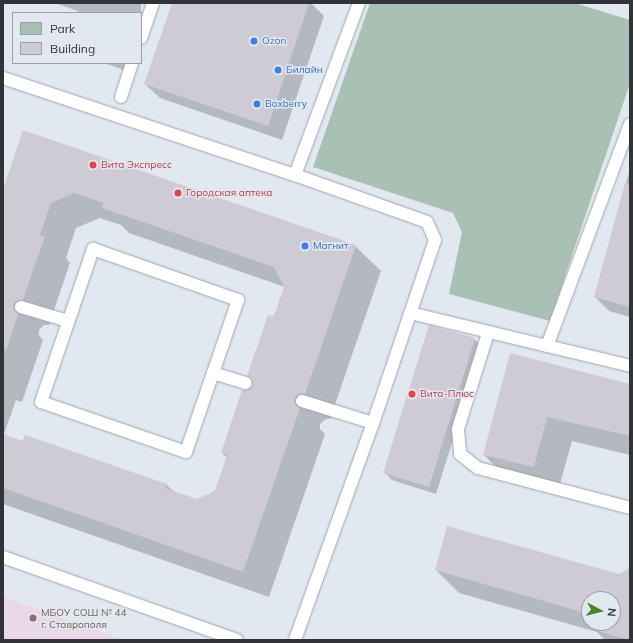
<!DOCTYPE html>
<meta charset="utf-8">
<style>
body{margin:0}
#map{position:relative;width:633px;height:643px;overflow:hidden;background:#e1e8f0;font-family:Mulish,sans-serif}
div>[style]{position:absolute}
.education>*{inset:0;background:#ead7e7}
.green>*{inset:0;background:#a9c1b5}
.shadow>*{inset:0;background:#0003}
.building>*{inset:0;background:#cecbd5}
.roads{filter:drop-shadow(0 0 1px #9fa6ad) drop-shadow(0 0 1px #9fa6ad)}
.service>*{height:12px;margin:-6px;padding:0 6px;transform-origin:6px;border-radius:6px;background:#fff}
.dots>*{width:11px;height:11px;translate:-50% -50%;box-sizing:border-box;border:2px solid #e1e8f0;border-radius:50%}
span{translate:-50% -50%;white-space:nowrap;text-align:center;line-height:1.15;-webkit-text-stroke:3px #e1e8f0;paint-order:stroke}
.shop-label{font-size:10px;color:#366cbe}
.left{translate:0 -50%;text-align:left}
.health-label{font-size:10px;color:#be3a42}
.education-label{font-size:10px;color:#785e54}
.frame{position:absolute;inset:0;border:4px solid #313336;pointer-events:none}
.legend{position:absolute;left:12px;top:12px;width:130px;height:52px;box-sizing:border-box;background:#e1e8f0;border:1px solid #9ba0a6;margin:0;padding:5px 7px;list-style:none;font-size:12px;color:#313336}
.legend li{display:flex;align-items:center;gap:8px;height:20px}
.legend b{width:20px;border:1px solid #9ba0a6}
.north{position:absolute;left:581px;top:591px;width:40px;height:40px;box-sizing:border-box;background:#e1e8f0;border:1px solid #9ba0a6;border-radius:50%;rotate:97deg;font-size:11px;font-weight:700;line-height:16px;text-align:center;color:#313336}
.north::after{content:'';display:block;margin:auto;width:14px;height:18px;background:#4b8521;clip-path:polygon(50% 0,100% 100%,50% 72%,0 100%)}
</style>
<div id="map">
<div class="education">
<div style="clip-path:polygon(3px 597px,124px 640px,3px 640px)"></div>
</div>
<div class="green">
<div style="clip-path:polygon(370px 3px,575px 3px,630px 20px,630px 83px,550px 321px,449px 294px,462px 232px,453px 213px,313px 167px)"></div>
</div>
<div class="shadow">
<div style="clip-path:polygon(55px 3px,141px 3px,141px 19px,141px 13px,77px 13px,78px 11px)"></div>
<div style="clip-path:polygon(173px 3px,311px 3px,324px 16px,282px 140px,160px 98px,145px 84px)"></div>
<div style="clip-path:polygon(104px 63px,126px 63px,124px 70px)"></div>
<div style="clip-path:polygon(evenodd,24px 131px,355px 246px,381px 271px,330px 419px,326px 419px,320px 424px,320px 429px,325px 434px,269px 597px,3px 504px,3px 192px,24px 131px,100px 218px,121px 225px,129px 233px,285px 287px,253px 386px,247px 391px,222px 453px,227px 458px,215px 492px,197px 500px,174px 492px,166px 484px,5px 436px,4px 434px,16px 400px,22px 402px,43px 340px,39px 336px,39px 330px,44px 325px,49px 325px,70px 263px,66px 258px,76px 228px,100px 218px)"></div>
<div style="clip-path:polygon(630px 168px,630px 317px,609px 311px,595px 297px)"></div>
<div style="clip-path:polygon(474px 339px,482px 346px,436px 494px,392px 480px,385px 473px)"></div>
<div style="clip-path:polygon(511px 354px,630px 386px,630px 455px,572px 441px,558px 491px,509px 480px,484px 455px)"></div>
<div style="clip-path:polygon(evenodd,630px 569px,630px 640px,605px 640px,597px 632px,459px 593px,436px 570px,619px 575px,630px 569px,589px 599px,613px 599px,613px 623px,589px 623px,589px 599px)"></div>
</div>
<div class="building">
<div style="clip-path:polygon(172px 3px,309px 3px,268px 126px,144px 84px)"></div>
<div style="clip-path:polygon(23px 130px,356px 245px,305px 394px,300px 394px,295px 398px,295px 403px,300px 408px,243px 572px,3px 488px,3px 434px,23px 441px,25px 435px,167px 484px,165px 488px,197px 499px,215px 491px,227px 455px,221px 453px,242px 390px,247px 390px,252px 386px,252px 381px,247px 376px,268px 315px,274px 316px,284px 287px,274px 267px,102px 208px,104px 203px,74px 193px,51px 203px,40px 235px,45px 236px,23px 300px,19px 300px,14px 304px,14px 309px,18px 314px,6px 351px,3px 350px,3px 189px)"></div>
<div style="clip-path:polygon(625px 183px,630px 184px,630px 307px,594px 297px)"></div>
<div style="clip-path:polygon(429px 325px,475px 338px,429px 487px,383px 473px)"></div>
<div style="clip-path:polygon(510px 353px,630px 384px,630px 436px,547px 417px,534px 467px,483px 455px)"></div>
<div style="clip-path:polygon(447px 526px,619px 574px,630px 568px,630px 640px,594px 630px,596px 623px,613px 623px,613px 599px,589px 599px,589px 614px,435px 570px)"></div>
</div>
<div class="roads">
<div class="service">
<div style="left:141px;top:38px;width:37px;rotate:-71deg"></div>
<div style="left:3px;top:78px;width:308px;rotate:18.4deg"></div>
<div style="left:295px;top:175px;width:140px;rotate:19.6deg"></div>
<div style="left:427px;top:222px;width:20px;rotate:66deg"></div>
<div style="left:435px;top:240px;width:193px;rotate:108.7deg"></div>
<div style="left:373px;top:423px;width:231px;rotate:109.8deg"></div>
<div style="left:121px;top:97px;width:36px;rotate:-72deg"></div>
<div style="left:295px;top:175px;width:184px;rotate:-69.6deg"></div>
<div style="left:93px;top:249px;width:154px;rotate:19.4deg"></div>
<div style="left:238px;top:300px;width:161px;rotate:108.9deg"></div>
<div style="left:186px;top:452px;width:153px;rotate:-161deg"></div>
<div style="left:41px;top:402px;width:162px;rotate:-71.2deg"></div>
<div style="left:21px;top:307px;width:49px;rotate:16.6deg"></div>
<div style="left:410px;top:313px;width:226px;rotate:13.5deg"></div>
<div style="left:488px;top:333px;width:101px;rotate:107.4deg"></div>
<div style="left:458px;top:429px;width:25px;rotate:85deg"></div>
<div style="left:460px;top:454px;width:23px;rotate:38deg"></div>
<div style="left:478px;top:468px;width:157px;rotate:14.7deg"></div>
<div style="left:547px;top:346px;width:237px;rotate:-69.5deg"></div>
<div style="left:213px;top:373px;width:34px;rotate:17deg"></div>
<div style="left:302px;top:401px;width:74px;rotate:17.2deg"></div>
<div style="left:3px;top:557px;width:248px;rotate:19.5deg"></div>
</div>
</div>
<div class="dots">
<div style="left:254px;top:41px;background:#3f7fe0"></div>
<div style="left:278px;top:70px;background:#3f7fe0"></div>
<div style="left:257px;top:104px;background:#3f7fe0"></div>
<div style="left:93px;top:165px;background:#e0444e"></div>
<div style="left:178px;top:193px;background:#e0444e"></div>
<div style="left:305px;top:246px;background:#3f7fe0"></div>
<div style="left:412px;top:394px;background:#e0444e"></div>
<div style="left:33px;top:618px;background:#8d6e63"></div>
</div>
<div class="shop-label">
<span class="left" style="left:262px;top:41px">Ozon</span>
<span class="left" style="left:286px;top:70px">Билайн</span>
<span class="left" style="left:265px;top:104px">Boxberry</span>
<span class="left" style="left:313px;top:246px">Магнит</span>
</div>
<div class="health-label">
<span class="left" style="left:101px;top:165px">Вита Экспресс</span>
<span class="left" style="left:186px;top:193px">Городская аптека</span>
<span class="left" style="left:420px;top:394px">Вита-Плюс</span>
</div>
<div class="education-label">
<span class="left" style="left:41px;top:618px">МБОУ СОШ № 44<br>г. Ставрополя</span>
</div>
<div class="frame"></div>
<ul class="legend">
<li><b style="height:11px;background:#a9c1b5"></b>Park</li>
<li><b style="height:11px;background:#cecbd5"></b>Building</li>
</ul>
<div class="north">N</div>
</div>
